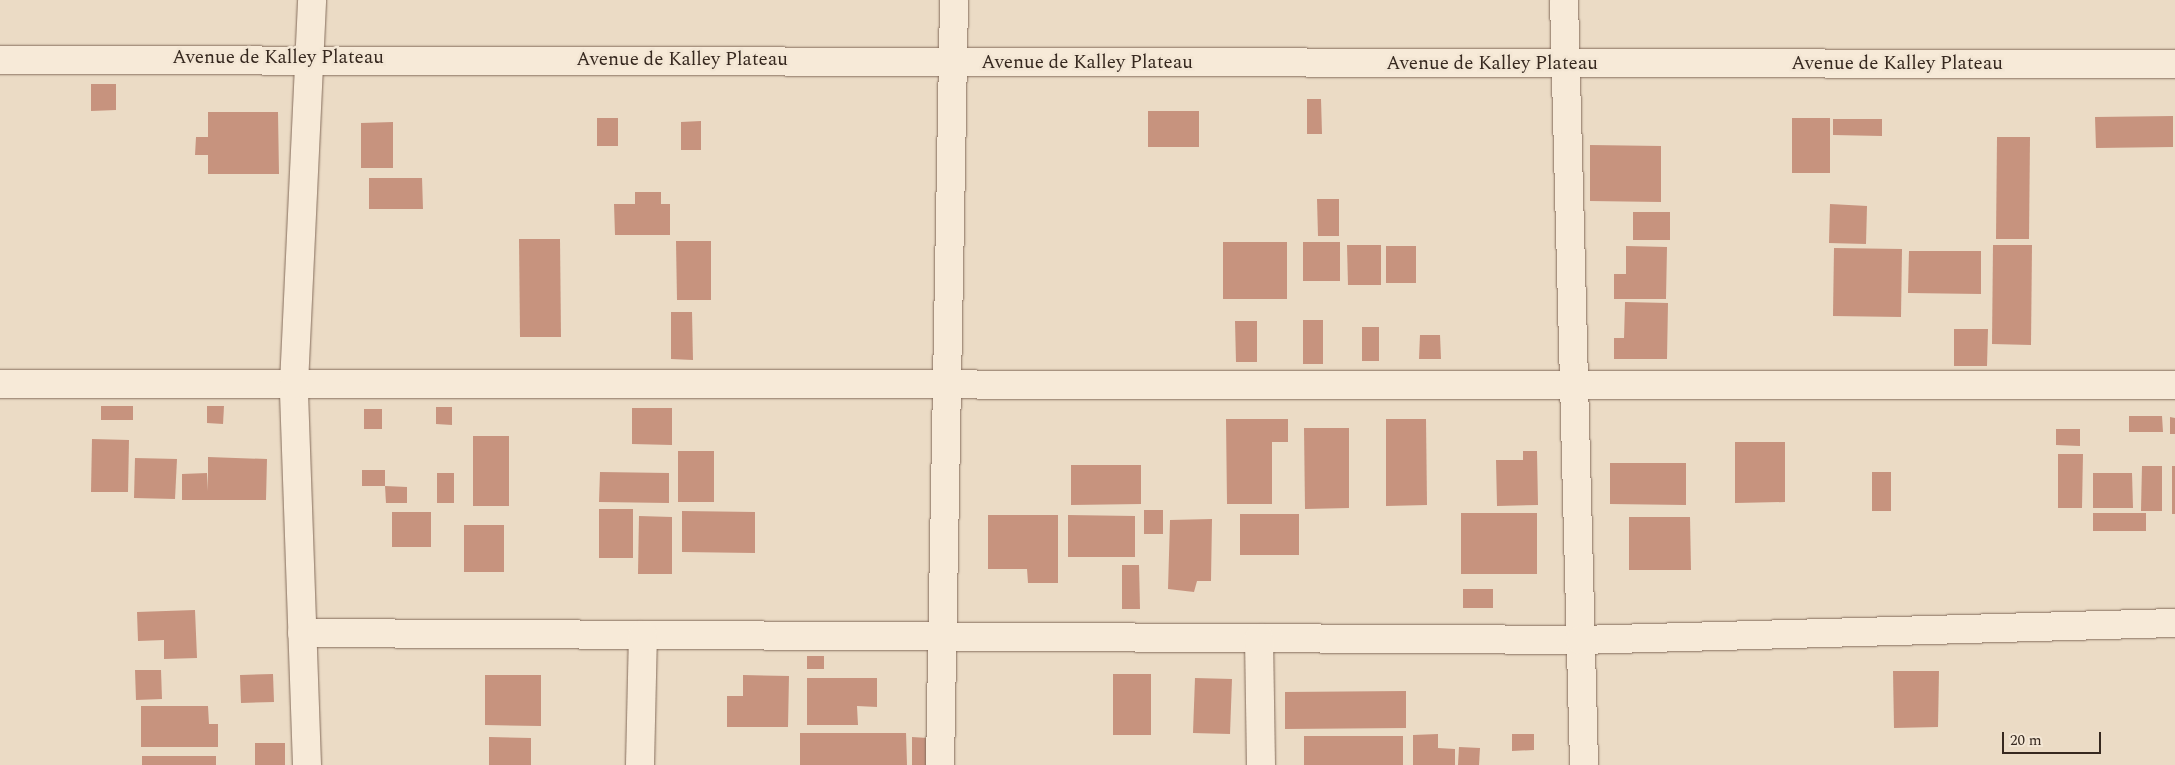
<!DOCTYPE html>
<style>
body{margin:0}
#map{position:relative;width:2175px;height:765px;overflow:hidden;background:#ebdbc5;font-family:Spectral,serif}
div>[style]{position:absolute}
.building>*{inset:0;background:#c7937e}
.roads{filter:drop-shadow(0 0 1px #856d5c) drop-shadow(0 0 1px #856d5c)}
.street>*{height:28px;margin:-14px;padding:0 14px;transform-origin:14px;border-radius:14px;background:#f7ead8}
span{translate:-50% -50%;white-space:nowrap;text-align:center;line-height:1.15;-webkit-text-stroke:5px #f3e6d4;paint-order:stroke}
.street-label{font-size:19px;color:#36281f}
.scale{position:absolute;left:2002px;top:732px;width:99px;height:22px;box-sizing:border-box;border:2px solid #36281f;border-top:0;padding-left:6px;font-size:15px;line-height:18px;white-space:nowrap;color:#36281f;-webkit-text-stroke:4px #f3e6d4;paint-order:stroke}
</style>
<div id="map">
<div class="building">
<div style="clip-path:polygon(91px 84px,116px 84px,116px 110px,91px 111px)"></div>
<div style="clip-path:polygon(1307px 99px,1321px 99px,1322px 134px,1307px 134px)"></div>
<div style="clip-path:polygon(1148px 111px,1199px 111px,1199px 147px,1148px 147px)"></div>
<div style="clip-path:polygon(208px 112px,278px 112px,279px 174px,208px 174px,208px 155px,195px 155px,196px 137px,208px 137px)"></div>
<div style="clip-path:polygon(2173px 116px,2173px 147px,2096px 148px,2095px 117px)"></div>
<div style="clip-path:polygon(597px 118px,618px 118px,618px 146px,597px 146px)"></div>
<div style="clip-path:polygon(1792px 118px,1830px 118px,1830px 173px,1792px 173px)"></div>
<div style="clip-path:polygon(1833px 119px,1882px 119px,1882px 136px,1833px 135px)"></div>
<div style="clip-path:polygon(701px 121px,701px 150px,681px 150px,681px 122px)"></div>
<div style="clip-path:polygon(393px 122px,393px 168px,361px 168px,361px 123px)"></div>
<div style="clip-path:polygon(1997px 137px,2030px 137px,2029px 239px,1996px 239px)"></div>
<div style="clip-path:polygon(1590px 145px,1661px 146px,1661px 202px,1590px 201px)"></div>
<div style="clip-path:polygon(369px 178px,422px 178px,423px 209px,369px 209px)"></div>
<div style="clip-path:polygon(635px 192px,661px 192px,661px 204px,670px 204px,670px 235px,615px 235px,614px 204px,635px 204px)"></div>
<div style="clip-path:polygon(1317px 199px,1339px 199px,1339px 236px,1318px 236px)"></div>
<div style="clip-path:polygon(1830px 204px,1867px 206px,1866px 244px,1829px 243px)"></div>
<div style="clip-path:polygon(1633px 212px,1670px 212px,1670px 240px,1633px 240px)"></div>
<div style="clip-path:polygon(519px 239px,560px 239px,561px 337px,520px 337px)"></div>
<div style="clip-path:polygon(676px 241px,711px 241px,711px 300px,677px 300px)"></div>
<div style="clip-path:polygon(1223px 242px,1287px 242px,1287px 299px,1223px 299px)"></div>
<div style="clip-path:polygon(1303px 242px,1340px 242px,1340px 281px,1303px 281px)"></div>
<div style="clip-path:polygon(1347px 245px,1381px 245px,1381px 285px,1348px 285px)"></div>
<div style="clip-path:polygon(1993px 245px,2032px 245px,2031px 345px,1992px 344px)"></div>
<div style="clip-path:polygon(1386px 246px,1416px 246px,1416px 283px,1386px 283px)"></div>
<div style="clip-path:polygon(1626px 246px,1667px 247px,1666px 299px,1614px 299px,1614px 274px,1626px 274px)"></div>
<div style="clip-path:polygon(1834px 248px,1902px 249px,1901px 317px,1833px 316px)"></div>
<div style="clip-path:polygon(1909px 251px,1981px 251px,1981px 294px,1908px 293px)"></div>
<div style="clip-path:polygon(1625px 302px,1668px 303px,1667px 359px,1614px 359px,1614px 338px,1624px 338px)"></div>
<div style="clip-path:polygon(671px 312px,692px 312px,693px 360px,671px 359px)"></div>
<div style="clip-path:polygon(1303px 320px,1323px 320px,1323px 364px,1303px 364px)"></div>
<div style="clip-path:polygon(1235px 321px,1257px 321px,1257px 362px,1236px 362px)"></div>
<div style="clip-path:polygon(1362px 327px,1379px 327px,1379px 361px,1362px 361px)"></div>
<div style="clip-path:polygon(1954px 329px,1988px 329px,1987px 366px,1954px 366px)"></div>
<div style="clip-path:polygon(1420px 335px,1440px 335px,1441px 359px,1419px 359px)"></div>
<div style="clip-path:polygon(101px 406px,133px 406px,133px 420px,101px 420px)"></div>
<div style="clip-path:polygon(207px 406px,224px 406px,223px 424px,207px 423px)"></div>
<div style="clip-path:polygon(436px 407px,452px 407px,452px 425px,436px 424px)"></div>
<div style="clip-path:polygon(632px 408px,672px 408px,672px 445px,632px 444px)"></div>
<div style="clip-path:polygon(364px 409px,382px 409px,382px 429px,364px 429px)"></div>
<div style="clip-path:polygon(2129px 416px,2162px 416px,2163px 432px,2129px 432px)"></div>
<div style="clip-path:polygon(2170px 417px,2175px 418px,2175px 434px,2170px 434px)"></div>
<div style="clip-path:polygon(1226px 419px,1288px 419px,1288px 442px,1272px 442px,1272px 504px,1227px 504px)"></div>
<div style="clip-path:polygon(1386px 419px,1426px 419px,1427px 505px,1386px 506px)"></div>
<div style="clip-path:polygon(1304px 428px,1349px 428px,1349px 508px,1305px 509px)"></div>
<div style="clip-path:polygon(2056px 429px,2080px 429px,2080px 446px,2056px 445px)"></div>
<div style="clip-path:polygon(473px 436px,509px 436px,509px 506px,473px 506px)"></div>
<div style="clip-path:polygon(92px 439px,129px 440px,128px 492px,91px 492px)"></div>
<div style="clip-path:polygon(1735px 442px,1785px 442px,1785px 502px,1735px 503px)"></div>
<div style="clip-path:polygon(678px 451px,714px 451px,714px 502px,678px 502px)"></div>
<div style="clip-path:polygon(1523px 451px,1537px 451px,1538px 505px,1497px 506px,1496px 460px,1523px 460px)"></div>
<div style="clip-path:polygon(2058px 454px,2083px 454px,2082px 508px,2058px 508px)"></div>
<div style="clip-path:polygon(208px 457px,267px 459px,266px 500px,182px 500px,182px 474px,207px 473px,208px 491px)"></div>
<div style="clip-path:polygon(135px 458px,177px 459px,175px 499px,134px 498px)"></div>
<div style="clip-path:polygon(1610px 463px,1686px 463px,1686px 505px,1610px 504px)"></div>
<div style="clip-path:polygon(1071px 465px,1141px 465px,1141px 504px,1071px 505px)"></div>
<div style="clip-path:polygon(2142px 466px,2162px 466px,2162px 511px,2141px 511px)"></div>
<div style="clip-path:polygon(2172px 466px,2175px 466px,2175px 514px,2172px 514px)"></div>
<div style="clip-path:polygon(362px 470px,385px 470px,385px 486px,362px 486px)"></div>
<div style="clip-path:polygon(600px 472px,669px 473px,669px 503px,599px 502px)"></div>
<div style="clip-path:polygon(1872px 472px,1891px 472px,1891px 511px,1872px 511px)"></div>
<div style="clip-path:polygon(437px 473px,454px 473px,454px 503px,437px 503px)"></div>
<div style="clip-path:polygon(2093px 473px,2132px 473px,2133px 508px,2093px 508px)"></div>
<div style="clip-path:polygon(385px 486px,407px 487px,407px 503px,386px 503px)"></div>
<div style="clip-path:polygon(599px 509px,633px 509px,633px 558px,599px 558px)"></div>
<div style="clip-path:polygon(1144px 510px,1163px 510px,1163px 534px,1144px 534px)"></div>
<div style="clip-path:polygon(682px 511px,755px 512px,755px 553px,682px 552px)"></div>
<div style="clip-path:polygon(392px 512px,431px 512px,431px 547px,392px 547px)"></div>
<div style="clip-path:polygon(1461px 513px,1537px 513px,1537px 574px,1461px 574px)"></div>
<div style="clip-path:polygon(2093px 513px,2146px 513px,2146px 531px,2093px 531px)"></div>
<div style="clip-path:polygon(1240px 514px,1299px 514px,1299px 555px,1240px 555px)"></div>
<div style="clip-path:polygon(988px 515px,1058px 515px,1058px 583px,1028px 583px,1027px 569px,988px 569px)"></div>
<div style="clip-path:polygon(1068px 515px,1135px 516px,1135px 557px,1068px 557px)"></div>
<div style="clip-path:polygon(639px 516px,672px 517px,672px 574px,638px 574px)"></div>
<div style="clip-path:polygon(1629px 517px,1690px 517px,1691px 570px,1629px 570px)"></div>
<div style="clip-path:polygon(1212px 519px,1211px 581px,1197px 581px,1194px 592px,1168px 589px,1170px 520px)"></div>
<div style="clip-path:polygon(464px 525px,504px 525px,504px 572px,464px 572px)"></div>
<div style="clip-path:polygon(1122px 565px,1139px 565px,1140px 609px,1122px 609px)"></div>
<div style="clip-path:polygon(1463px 589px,1493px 589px,1493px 608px,1463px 608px)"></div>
<div style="clip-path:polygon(195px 610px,197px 658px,164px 659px,164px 640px,138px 641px,137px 612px)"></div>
<div style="clip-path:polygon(807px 656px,824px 656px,824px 669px,807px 669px)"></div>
<div style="clip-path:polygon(135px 670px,161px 670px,162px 699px,136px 700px)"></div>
<div style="clip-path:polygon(1893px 671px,1939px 671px,1938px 727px,1894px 728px)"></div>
<div style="clip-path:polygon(273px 674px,274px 702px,241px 703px,240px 675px)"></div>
<div style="clip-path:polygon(1113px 674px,1151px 674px,1151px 735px,1113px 735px)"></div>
<div style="clip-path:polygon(485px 675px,541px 675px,541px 726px,485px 725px)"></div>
<div style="clip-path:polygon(743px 675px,789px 676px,788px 727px,727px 727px,727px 696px,743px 696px)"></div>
<div style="clip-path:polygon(807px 678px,877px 678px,877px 707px,857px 706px,858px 725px,807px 725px)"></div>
<div style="clip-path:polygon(1195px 678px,1232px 679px,1230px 734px,1193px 733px)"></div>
<div style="clip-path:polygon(1406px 691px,1406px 728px,1285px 729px,1285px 692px)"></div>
<div style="clip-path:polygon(141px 706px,208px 706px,209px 724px,218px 724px,218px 747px,141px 747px)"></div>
<div style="clip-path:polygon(800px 733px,906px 733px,907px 765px,800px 765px)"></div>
<div style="clip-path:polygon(1438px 734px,1438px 748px,1455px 749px,1455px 765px,1413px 765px,1413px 735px)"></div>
<div style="clip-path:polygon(1512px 734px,1534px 734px,1534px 750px,1512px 751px)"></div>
<div style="clip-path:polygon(1304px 736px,1403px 736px,1403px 765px,1304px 765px)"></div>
<div style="clip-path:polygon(489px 737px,531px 738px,531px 765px,489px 765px)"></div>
<div style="clip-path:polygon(912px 737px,928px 738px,928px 765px,912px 765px)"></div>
<div style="clip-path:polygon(255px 743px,285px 743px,285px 765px,255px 765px)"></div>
<div style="clip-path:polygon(1459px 747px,1480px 748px,1479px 765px,1458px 765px)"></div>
<div style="clip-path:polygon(142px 756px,216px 756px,216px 765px,142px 765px)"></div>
</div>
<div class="roads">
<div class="street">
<div style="left:1564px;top:0;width:765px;rotate:88.5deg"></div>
<div style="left:0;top:60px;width:2175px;rotate:0.11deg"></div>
<div style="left:0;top:384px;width:2175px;rotate:0.03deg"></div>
<div style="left:302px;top:633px;width:1278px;rotate:0.31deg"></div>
<div style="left:1580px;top:640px;width:595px;rotate:-1.64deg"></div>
<div style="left:1259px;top:638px;width:127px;rotate:89.1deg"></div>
<div style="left:307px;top:765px;width:381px;rotate:-92deg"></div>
<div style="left:294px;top:384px;width:384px;rotate:-87.3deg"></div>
<div style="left:640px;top:765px;width:130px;rotate:-88.7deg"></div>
<div style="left:940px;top:765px;width:765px;rotate:-88.95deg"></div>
</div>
</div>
<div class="street-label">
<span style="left:278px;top:58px">Avenue de Kalley Plateau</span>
<span style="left:682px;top:60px">Avenue de Kalley Plateau</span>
<span style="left:1087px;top:63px">Avenue de Kalley Plateau</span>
<span style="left:1492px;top:64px">Avenue de Kalley Plateau</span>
<span style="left:1897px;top:64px">Avenue de Kalley Plateau</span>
</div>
<div class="scale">20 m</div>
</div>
